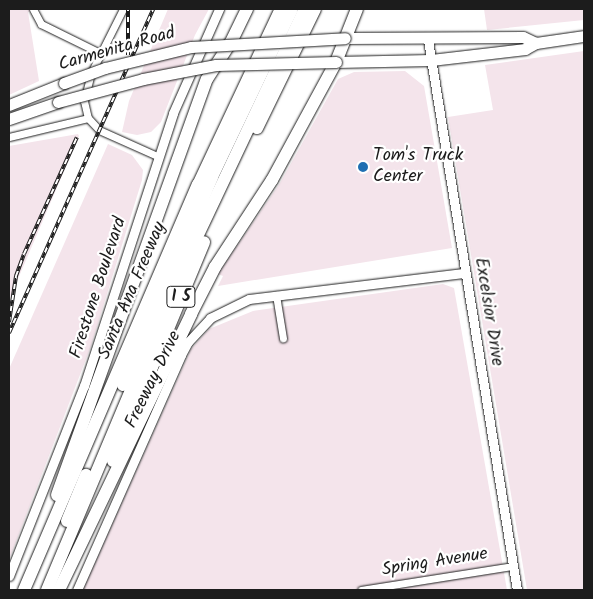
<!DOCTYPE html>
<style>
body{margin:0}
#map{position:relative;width:593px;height:599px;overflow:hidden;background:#fff;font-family:Kalam,sans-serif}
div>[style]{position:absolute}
.built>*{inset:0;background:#f4e4eb}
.roads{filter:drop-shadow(0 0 1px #1c1c1c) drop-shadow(0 0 1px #1c1c1c)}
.minor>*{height:7px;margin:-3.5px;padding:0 3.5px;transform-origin:3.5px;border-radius:3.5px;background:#fff}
.tertiary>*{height:9px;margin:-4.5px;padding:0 4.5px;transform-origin:4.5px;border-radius:4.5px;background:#fff}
.primary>*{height:11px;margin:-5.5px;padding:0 5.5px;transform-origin:5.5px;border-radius:5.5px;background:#fff}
.motorway>*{height:12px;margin:-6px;padding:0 6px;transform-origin:6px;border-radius:6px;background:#fff}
.rail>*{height:4px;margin-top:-2px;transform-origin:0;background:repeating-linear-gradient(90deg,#fff 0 5.5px,#1c1c1c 0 11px);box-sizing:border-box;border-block:1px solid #1c1c1c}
.bridges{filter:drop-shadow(0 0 1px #1c1c1c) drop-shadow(0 0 1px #1c1c1c)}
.primary-bridge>*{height:11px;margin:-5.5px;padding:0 5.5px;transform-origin:5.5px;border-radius:5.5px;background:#fff}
.dots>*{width:14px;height:14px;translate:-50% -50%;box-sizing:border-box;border:2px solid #fff;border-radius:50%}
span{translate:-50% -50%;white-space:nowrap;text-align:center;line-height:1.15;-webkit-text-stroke:4.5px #fff;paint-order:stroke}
.shield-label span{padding:1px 4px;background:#fff;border:1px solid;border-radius:4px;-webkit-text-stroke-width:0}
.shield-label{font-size:16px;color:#1c1c1c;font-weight:700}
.street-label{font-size:18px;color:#1c1c1c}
.poi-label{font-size:18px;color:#1c1c1c}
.left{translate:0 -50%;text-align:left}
.frame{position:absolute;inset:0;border:10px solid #1c1c1c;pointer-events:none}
</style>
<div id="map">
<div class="built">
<div style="clip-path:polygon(9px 9px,43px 9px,28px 12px,39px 81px,9px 95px)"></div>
<div style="clip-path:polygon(168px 9px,209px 9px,195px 35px,161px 122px,151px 132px,137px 135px,122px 132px,129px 101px)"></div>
<div style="clip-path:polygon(484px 9px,584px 9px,584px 20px,487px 30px)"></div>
<div style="clip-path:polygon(584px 51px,584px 590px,527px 590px,448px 117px,493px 110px,485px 65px)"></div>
<div style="clip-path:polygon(405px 71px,424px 86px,452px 248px,218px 286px,223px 276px,218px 274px,280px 183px,338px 79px,354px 72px)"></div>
<div style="clip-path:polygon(78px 134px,79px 136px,9px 300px,9px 146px)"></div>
<div style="clip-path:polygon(108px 144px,132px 155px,143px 170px,142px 180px,91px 346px,9px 560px,9px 369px)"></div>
<div style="clip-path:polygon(443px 284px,454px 288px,507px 590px,83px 590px,191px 349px,209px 329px,253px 311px)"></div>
</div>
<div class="roads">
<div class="minor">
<div style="left:33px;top:9px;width:17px;rotate:62deg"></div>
<div style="left:41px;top:24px;width:66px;rotate:26.2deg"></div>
<div style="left:123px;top:9px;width:72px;rotate:116.6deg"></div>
<div style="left:91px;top:73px;width:29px;rotate:104deg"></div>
<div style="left:84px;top:101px;width:17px;rotate:77deg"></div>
<div style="left:88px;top:118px;width:16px;rotate:47deg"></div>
<div style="left:99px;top:130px;width:64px;rotate:24.1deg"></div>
<div style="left:9px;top:137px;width:81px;rotate:-13.5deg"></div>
<div style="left:276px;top:295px;width:44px;rotate:80.8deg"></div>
<div style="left:361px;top:590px;width:154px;rotate:-9deg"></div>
</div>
<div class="tertiary">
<div style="left:428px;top:40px;width:557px;rotate:80.81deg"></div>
<div style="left:9px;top:576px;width:204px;rotate:-68.5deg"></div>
<div style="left:84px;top:386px;width:287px;rotate:-71.9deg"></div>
<div style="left:173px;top:113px;width:114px;rotate:-66.1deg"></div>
<div style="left:77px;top:590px;width:257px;rotate:-66.1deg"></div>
<div style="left:181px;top:355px;width:15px;rotate:-62deg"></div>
<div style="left:188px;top:342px;width:33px;rotate:-47deg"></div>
<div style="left:210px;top:318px;width:43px;rotate:-26deg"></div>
<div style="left:249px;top:299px;width:218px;rotate:-6.9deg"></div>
</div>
<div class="primary">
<div style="left:345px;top:38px;width:178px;rotate:-0.3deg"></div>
<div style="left:523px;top:37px;width:14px;rotate:25deg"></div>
<div style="left:336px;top:62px;width:95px;rotate:-1.2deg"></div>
<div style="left:431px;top:60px;width:95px;rotate:-6.7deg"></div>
<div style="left:525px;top:49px;width:13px;rotate:-29deg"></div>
<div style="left:536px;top:43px;width:49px;rotate:-8.3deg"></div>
<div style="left:9px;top:105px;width:59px;rotate:-21.8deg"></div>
<div style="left:9px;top:119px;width:52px;rotate:-19.1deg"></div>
</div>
<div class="motorway">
<div style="left:257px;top:128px;width:132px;rotate:-64deg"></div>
<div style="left:123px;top:385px;width:226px;rotate:-66.8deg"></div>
<div style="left:212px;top:177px;width:186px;rotate:-64.5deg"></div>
<div style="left:113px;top:461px;width:237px;rotate:-67.4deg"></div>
<div style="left:57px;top:495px;width:442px;rotate:-70.2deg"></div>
<div style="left:207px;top:79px;width:44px;rotate:-57deg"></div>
<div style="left:231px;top:42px;width:37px;rotate:-64deg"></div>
<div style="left:67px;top:521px;width:50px;rotate:-67.6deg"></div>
<div style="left:24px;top:590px;width:441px;rotate:-66.8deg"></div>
<div style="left:198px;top:185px;width:195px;rotate:-64.8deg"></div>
<div style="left:47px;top:590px;width:344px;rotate:-67.2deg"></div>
<div style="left:180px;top:273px;width:292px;rotate:-64.7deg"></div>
<div style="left:59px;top:590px;width:306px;rotate:-64.4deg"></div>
<div style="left:191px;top:314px;width:53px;rotate:-62.9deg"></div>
<div style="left:215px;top:267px;width:104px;rotate:-56.8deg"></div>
<div style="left:272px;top:180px;width:134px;rotate:-61.5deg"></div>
<div style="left:336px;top:62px;width:57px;rotate:-68.4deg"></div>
</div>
</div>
<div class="rail">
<div style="left:128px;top:55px;width:46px;rotate:-90deg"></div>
<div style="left:9px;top:322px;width:47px;rotate:-81.3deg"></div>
<div style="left:16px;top:276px;width:23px;rotate:-70deg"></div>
<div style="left:24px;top:254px;width:128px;rotate:-65.6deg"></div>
<div style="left:9px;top:333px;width:355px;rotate:-66deg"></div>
</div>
<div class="bridges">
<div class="primary-bridge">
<div style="left:64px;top:83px;width:44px;rotate:-20.1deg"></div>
<div style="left:105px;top:68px;width:89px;rotate:-13.7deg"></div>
<div style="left:191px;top:47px;width:154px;rotate:-3.3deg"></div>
<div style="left:58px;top:102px;width:88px;rotate:-15.1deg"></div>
<div style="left:143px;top:79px;width:74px;rotate:-10.9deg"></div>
<div style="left:216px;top:65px;width:120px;rotate:-1.4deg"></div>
</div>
</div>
<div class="dots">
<div style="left:363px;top:167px;background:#1f6fb2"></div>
</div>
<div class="shield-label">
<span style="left:181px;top:297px">I 5</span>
</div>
<div class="street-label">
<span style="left:117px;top:50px;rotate:-16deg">Carmenita Road</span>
<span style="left:99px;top:288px;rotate:-72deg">Firestone Boulevard</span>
<span style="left:133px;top:291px;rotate:-67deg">Santa Ana Freeway</span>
<span style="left:488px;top:312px;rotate:81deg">Excelsior Drive</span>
<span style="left:154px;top:380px;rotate:-64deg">Freeway Drive</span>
<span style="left:435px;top:563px;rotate:-9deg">Spring Avenue</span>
</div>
<div class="poi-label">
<span class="left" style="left:373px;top:167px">Tom's Truck<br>Center</span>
</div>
<div class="frame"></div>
</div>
